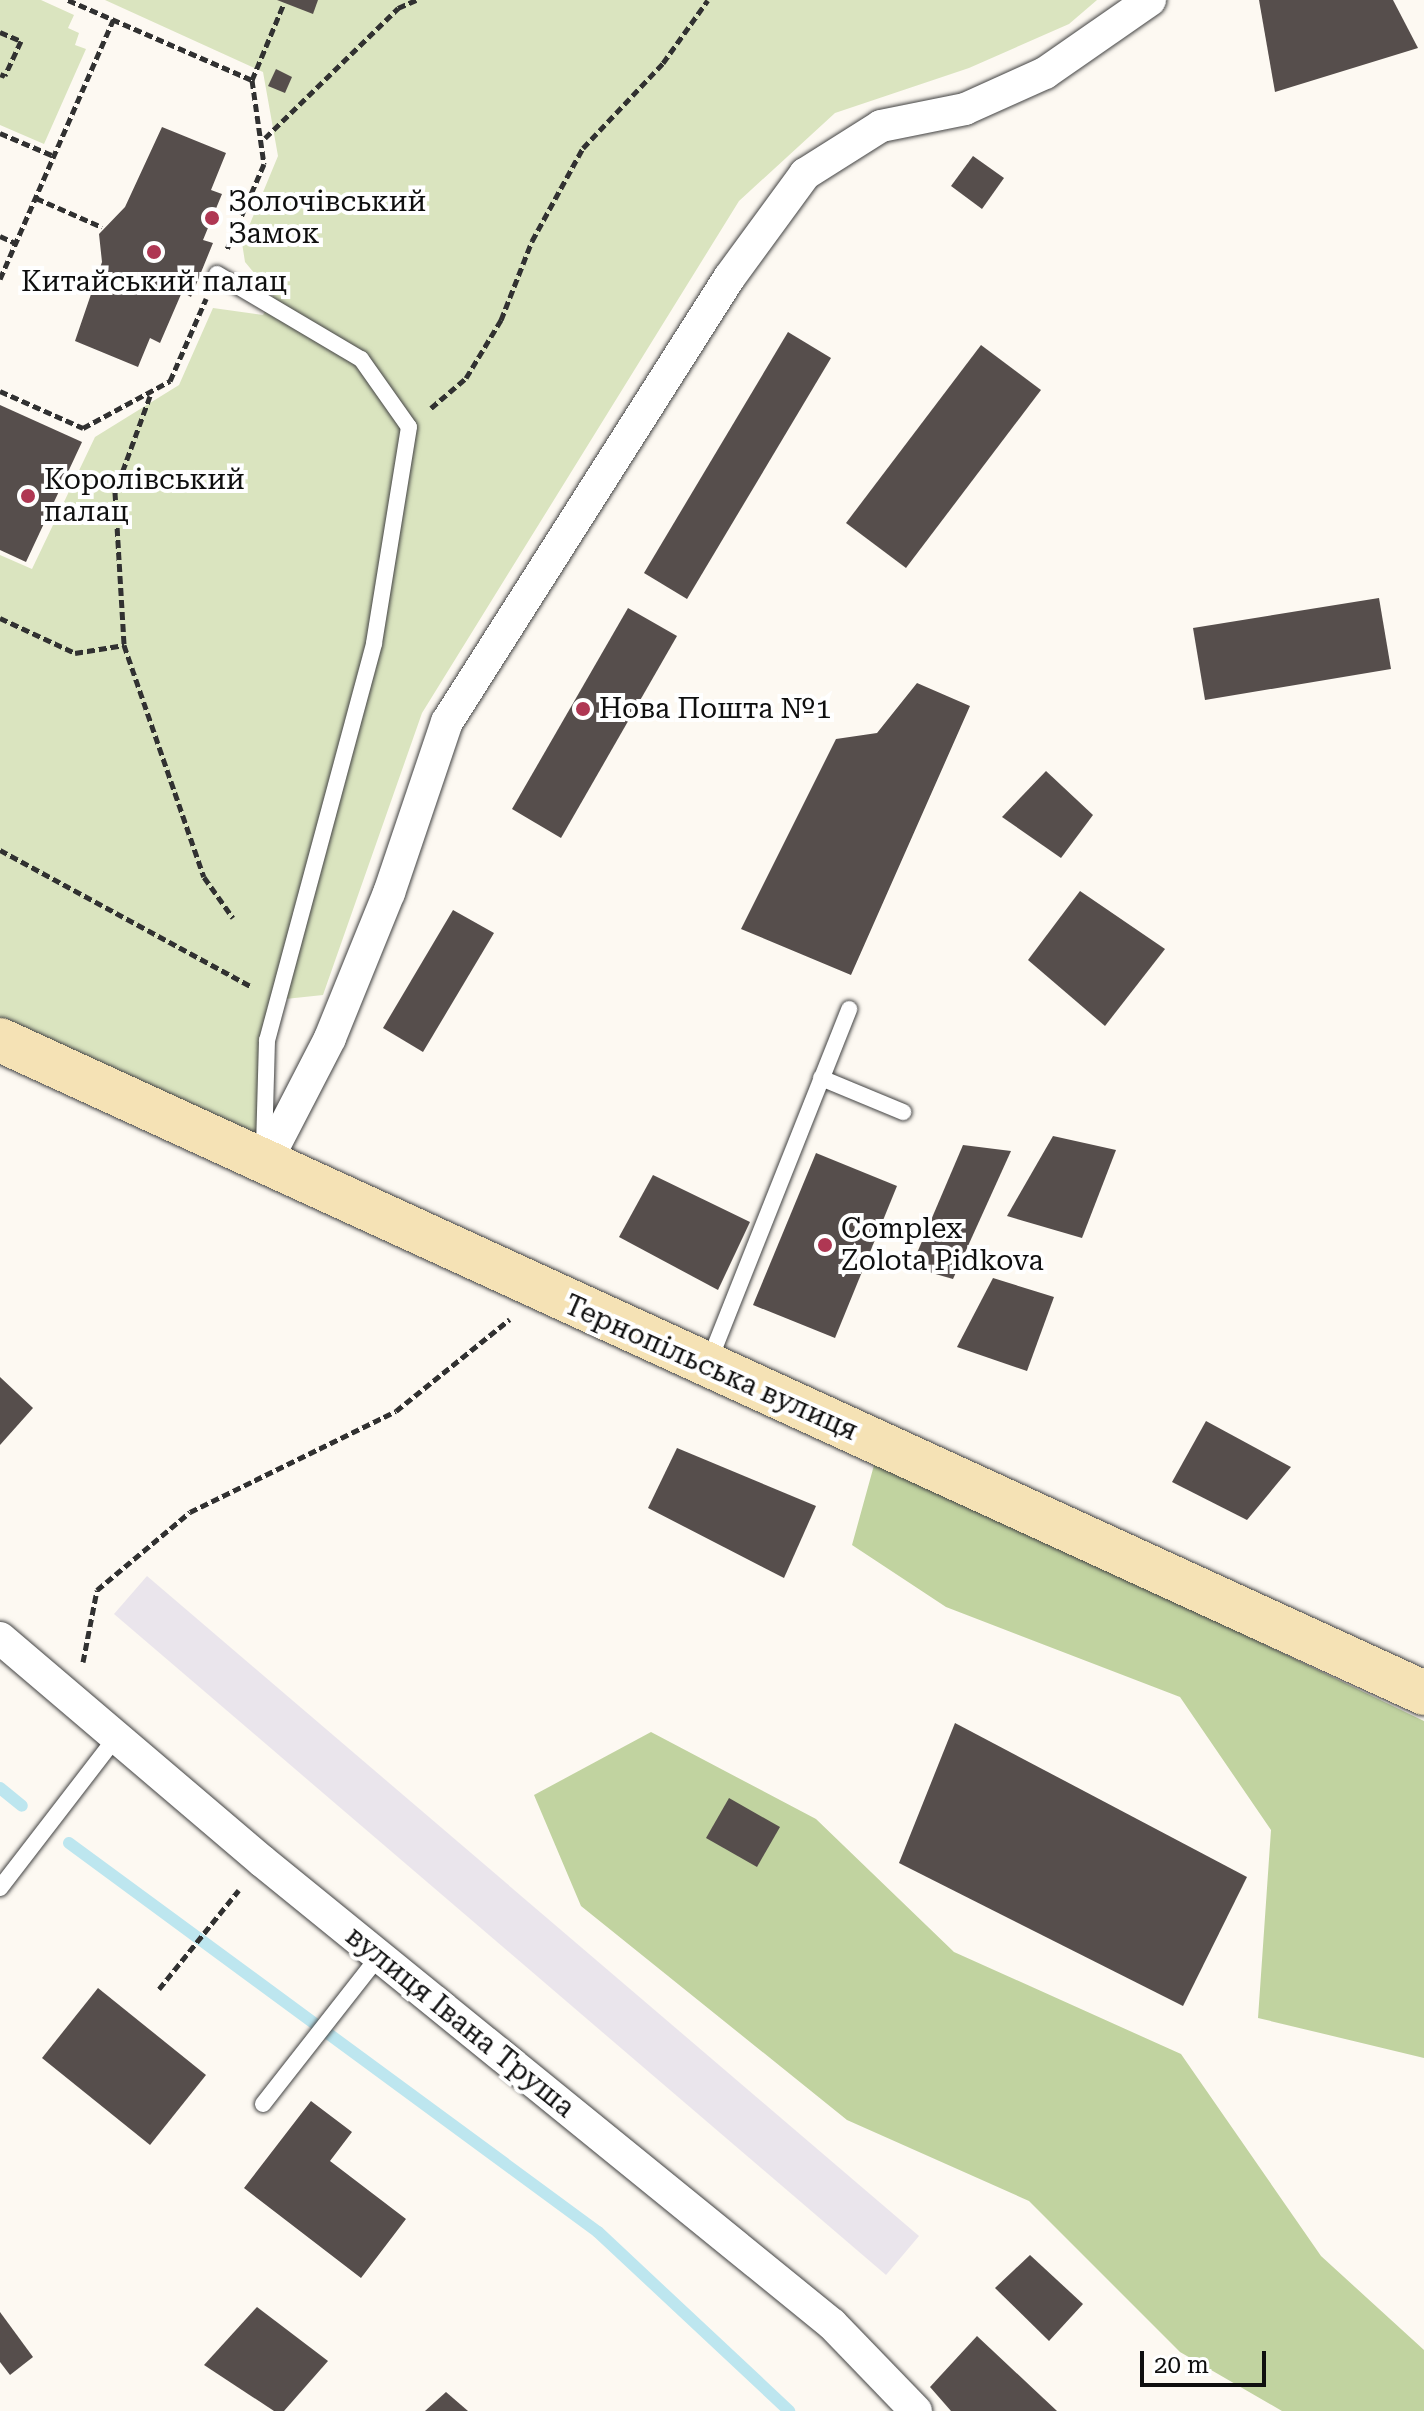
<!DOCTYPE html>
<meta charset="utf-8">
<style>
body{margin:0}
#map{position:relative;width:1424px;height:2411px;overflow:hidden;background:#fdf9f2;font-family:"Roboto Serif",serif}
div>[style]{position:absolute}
.industrial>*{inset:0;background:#eae5ec}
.green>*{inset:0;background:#dae4bf}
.forest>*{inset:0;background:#c1d3a0}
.stream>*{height:12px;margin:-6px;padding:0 6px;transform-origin:6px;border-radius:6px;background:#bde6ef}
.building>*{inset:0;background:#564e4c}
.path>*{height:5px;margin-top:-2.5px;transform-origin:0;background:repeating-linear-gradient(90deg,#313131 0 8px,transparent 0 12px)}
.roads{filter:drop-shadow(0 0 2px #424242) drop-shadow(0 0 2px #424242)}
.lane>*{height:16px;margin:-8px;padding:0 8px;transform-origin:8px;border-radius:8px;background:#fff}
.street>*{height:32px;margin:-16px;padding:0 16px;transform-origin:16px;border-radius:16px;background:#fff}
.secondary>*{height:44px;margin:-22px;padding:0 22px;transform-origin:22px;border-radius:22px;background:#f5e2b5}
.dots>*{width:22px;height:22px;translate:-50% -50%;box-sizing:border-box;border:4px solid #fff;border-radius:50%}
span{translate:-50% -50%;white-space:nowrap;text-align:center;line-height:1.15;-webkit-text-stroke:8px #fff;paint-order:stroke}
.poi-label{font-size:28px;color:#0f0f0f}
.left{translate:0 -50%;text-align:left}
.street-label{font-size:28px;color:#0f0f0f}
.scale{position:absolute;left:1140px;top:2351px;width:126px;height:36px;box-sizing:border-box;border:4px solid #0f0f0f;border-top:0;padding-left:10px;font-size:24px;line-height:28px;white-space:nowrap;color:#0f0f0f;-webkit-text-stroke:6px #fff;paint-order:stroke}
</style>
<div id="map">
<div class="industrial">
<div style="clip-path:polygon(147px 1576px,919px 2236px,886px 2275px,114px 1614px)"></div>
</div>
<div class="green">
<div style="clip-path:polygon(0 0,41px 0,74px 15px,68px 28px,79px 33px,75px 45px,86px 49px,44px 144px,0 125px)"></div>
<div style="clip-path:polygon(105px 0,1097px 0,1069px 24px,969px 68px,835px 113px,739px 201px,422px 713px,323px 995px,276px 1000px,264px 1166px,0 1040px,0 555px,32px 569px,95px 437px,179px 385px,213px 308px,263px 315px,273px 296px,245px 262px,242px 243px,278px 156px,263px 72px)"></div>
</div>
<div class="forest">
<div style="clip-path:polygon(876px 1458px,1424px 1721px,1424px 2058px,1258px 2018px,1271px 1830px,1180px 1697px,946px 1607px,852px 1545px)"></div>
<div style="clip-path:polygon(651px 1732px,816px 1819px,954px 1952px,1181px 2054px,1321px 2256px,1424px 2350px,1424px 2411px,1282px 2411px,1180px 2352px,1029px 2201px,847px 2120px,581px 1906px,534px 1795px)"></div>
</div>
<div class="stream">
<div style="left:0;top:1788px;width:28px;rotate:39deg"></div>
<div style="left:69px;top:1843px;width:657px;rotate:36.33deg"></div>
<div style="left:598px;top:2232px;width:262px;rotate:43.1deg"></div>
</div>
<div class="building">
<div style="clip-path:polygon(277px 0,318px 0,313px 14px)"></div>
<div style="clip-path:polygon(1259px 0,1393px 0,1418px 48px,1275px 92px)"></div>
<div style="clip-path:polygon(276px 69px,292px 77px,285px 93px,268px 86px)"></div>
<div style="clip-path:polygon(162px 127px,226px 153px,211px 190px,222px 194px,203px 240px,213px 243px,191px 297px,182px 292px,160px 343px,150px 338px,138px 367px,75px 341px,102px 262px,99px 234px,125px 207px)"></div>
<div style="clip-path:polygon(973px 156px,1004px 178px,982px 209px,951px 186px)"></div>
<div style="clip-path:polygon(788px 332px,831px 358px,687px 599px,644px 573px)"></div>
<div style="clip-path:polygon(981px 345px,1041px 390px,906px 568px,846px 523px)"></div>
<div style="clip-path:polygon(0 405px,82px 442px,26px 562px,0 550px)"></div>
<div style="clip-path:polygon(1379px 598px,1391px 669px,1205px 700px,1193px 628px)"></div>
<div style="clip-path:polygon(628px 608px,677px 636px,561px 838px,512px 809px)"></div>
<div style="clip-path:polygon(917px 683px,970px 706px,851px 975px,741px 929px,836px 739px,877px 733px)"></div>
<div style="clip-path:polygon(1046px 771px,1093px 815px,1061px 858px,1002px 817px)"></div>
<div style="clip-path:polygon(1080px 891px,1165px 949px,1105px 1026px,1028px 960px)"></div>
<div style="clip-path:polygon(453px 910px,494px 933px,423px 1052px,383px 1028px)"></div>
<div style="clip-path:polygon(1053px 1136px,1116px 1150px,1082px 1238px,1007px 1216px)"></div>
<div style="clip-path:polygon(963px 1145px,1011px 1151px,953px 1279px,911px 1267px)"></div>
<div style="clip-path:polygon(816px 1153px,897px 1186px,835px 1338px,753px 1305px)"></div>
<div style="clip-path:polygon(653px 1175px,750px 1222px,718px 1290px,619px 1237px)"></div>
<div style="clip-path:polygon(993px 1278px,1054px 1297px,1027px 1371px,957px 1347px)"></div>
<div style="clip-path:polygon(0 1377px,33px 1408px,0 1445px)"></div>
<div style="clip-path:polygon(1206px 1421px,1291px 1467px,1247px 1520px,1172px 1482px)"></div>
<div style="clip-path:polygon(677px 1448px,816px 1506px,784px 1578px,648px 1508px)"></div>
<div style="clip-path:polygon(955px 1723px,1247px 1877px,1183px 2006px,899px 1863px)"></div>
<div style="clip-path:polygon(729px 1798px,780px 1827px,757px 1867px,706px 1838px)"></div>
<div style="clip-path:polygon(98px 1988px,206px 2075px,150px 2145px,42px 2058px)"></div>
<div style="clip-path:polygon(311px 2101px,352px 2132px,330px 2161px,406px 2219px,361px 2278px,244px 2188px)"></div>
<div style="clip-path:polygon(1030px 2255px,1083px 2304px,1049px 2341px,995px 2288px)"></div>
<div style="clip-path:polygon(257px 2307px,328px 2361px,284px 2411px,274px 2411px,204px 2365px)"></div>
<div style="clip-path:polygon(0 2312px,33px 2357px,10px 2375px,0 2362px)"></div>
<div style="clip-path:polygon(977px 2336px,1057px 2411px,951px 2411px,930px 2387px)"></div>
<div style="clip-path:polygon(446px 2392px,468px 2411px,425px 2411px)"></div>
</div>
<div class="path">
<div style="left:68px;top:0;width:201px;rotate:23.5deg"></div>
<div style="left:252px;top:80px;width:85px;rotate:81.9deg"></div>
<div style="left:264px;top:164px;width:93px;rotate:113.5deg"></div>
<div style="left:0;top:32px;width:23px;rotate:23deg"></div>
<div style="left:21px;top:41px;width:38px;rotate:115deg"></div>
<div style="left:5px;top:76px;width:5px;rotate:-158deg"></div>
<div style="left:252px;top:80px;width:83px;rotate:-67.4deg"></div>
<div style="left:0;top:133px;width:59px;rotate:23.1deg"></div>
<div style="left:265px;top:138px;width:186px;rotate:-44.3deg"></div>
<div style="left:398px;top:8px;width:20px;rotate:-24deg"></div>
<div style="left:36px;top:198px;width:72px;rotate:23.7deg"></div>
<div style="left:0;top:236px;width:17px;rotate:24deg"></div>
<div style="left:0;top:279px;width:283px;rotate:-66.4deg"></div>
<div style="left:0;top:391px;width:91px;rotate:24deg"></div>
<div style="left:83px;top:428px;width:99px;rotate:-28.4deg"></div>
<div style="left:170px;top:381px;width:90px;rotate:-66.3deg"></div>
<div style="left:150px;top:396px;width:102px;rotate:110deg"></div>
<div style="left:115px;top:492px;width:153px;rotate:86.6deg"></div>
<div style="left:124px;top:645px;width:245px;rotate:71deg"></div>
<div style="left:204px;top:877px;width:50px;rotate:54.7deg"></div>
<div style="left:431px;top:408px;width:46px;rotate:-40.6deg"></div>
<div style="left:466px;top:378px;width:68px;rotate:-58.9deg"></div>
<div style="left:501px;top:320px;width:85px;rotate:-68.6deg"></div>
<div style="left:532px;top:241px;width:106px;rotate:-61.3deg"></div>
<div style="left:583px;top:148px;width:117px;rotate:-46.7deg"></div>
<div style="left:663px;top:63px;width:77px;rotate:-54.5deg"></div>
<div style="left:0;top:618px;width:83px;rotate:25deg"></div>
<div style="left:75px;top:653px;width:50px;rotate:-9.3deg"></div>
<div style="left:0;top:850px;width:287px;rotate:28.5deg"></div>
<div style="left:83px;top:1662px;width:73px;rotate:-79deg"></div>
<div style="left:97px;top:1590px;width:121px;rotate:-40deg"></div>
<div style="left:190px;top:1512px;width:229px;rotate:-26.1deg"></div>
<div style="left:396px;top:1411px;width:146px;rotate:-38.9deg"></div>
<div style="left:159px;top:1989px;width:127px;rotate:-51.1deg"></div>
</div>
<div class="roads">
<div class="lane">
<div style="left:217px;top:274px;width:167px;rotate:30.6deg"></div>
<div style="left:361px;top:359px;width:83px;rotate:54.8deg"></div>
<div style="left:409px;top:427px;width:220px;rotate:99.2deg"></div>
<div style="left:374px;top:644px;width:410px;rotate:105.1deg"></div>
<div style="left:267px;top:1040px;width:108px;rotate:91.6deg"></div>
<div style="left:821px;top:1078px;width:89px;rotate:22.5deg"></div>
<div style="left:708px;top:1364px;width:382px;rotate:-68.3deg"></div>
<div style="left:0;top:1888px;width:192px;rotate:-52.4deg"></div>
<div style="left:263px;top:2104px;width:188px;rotate:-51.9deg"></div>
</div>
<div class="street">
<div style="left:264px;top:1166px;width:144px;rotate:-62.7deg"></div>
<div style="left:330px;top:1038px;width:157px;rotate:-67.9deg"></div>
<div style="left:389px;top:893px;width:181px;rotate:-71.3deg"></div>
<div style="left:447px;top:722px;width:526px;rotate:-57.58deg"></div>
<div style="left:729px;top:278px;width:129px;rotate:-53.8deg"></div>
<div style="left:805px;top:174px;width:90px;rotate:-32.3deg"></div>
<div style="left:881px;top:126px;width:86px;rotate:-11.4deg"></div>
<div style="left:965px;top:109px;width:88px;rotate:-24.2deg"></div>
<div style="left:1045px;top:73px;width:128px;rotate:-34.8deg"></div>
<div style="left:0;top:1638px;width:344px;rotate:40.4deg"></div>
<div style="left:262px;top:1861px;width:734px;rotate:39.09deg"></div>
<div style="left:832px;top:2324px;width:121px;rotate:46deg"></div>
</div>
<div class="secondary">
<div style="left:0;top:1040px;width:1567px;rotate:24.63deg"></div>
</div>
</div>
<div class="dots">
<div style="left:212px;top:218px;background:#af3753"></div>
<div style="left:154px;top:252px;background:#af3753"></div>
<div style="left:28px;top:496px;background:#af3753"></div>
<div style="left:583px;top:709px;background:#af3753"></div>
<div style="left:825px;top:1245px;background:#af3753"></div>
</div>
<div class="poi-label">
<span class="left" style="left:228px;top:218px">Золочівський<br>Замок</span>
<span style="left:154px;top:282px">Китайський палац</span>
<span class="left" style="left:44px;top:496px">Королівський<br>палац</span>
<span class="left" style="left:599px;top:709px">Нова Пошта №1</span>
<span class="left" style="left:841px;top:1245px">Complex<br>Zolota Pidkova</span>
</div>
<div class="street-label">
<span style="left:711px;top:1368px;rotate:24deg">Тернопільська вулиця</span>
<span style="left:460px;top:2022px;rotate:39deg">вулиця Івана Труша</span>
</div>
<div class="scale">20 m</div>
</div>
